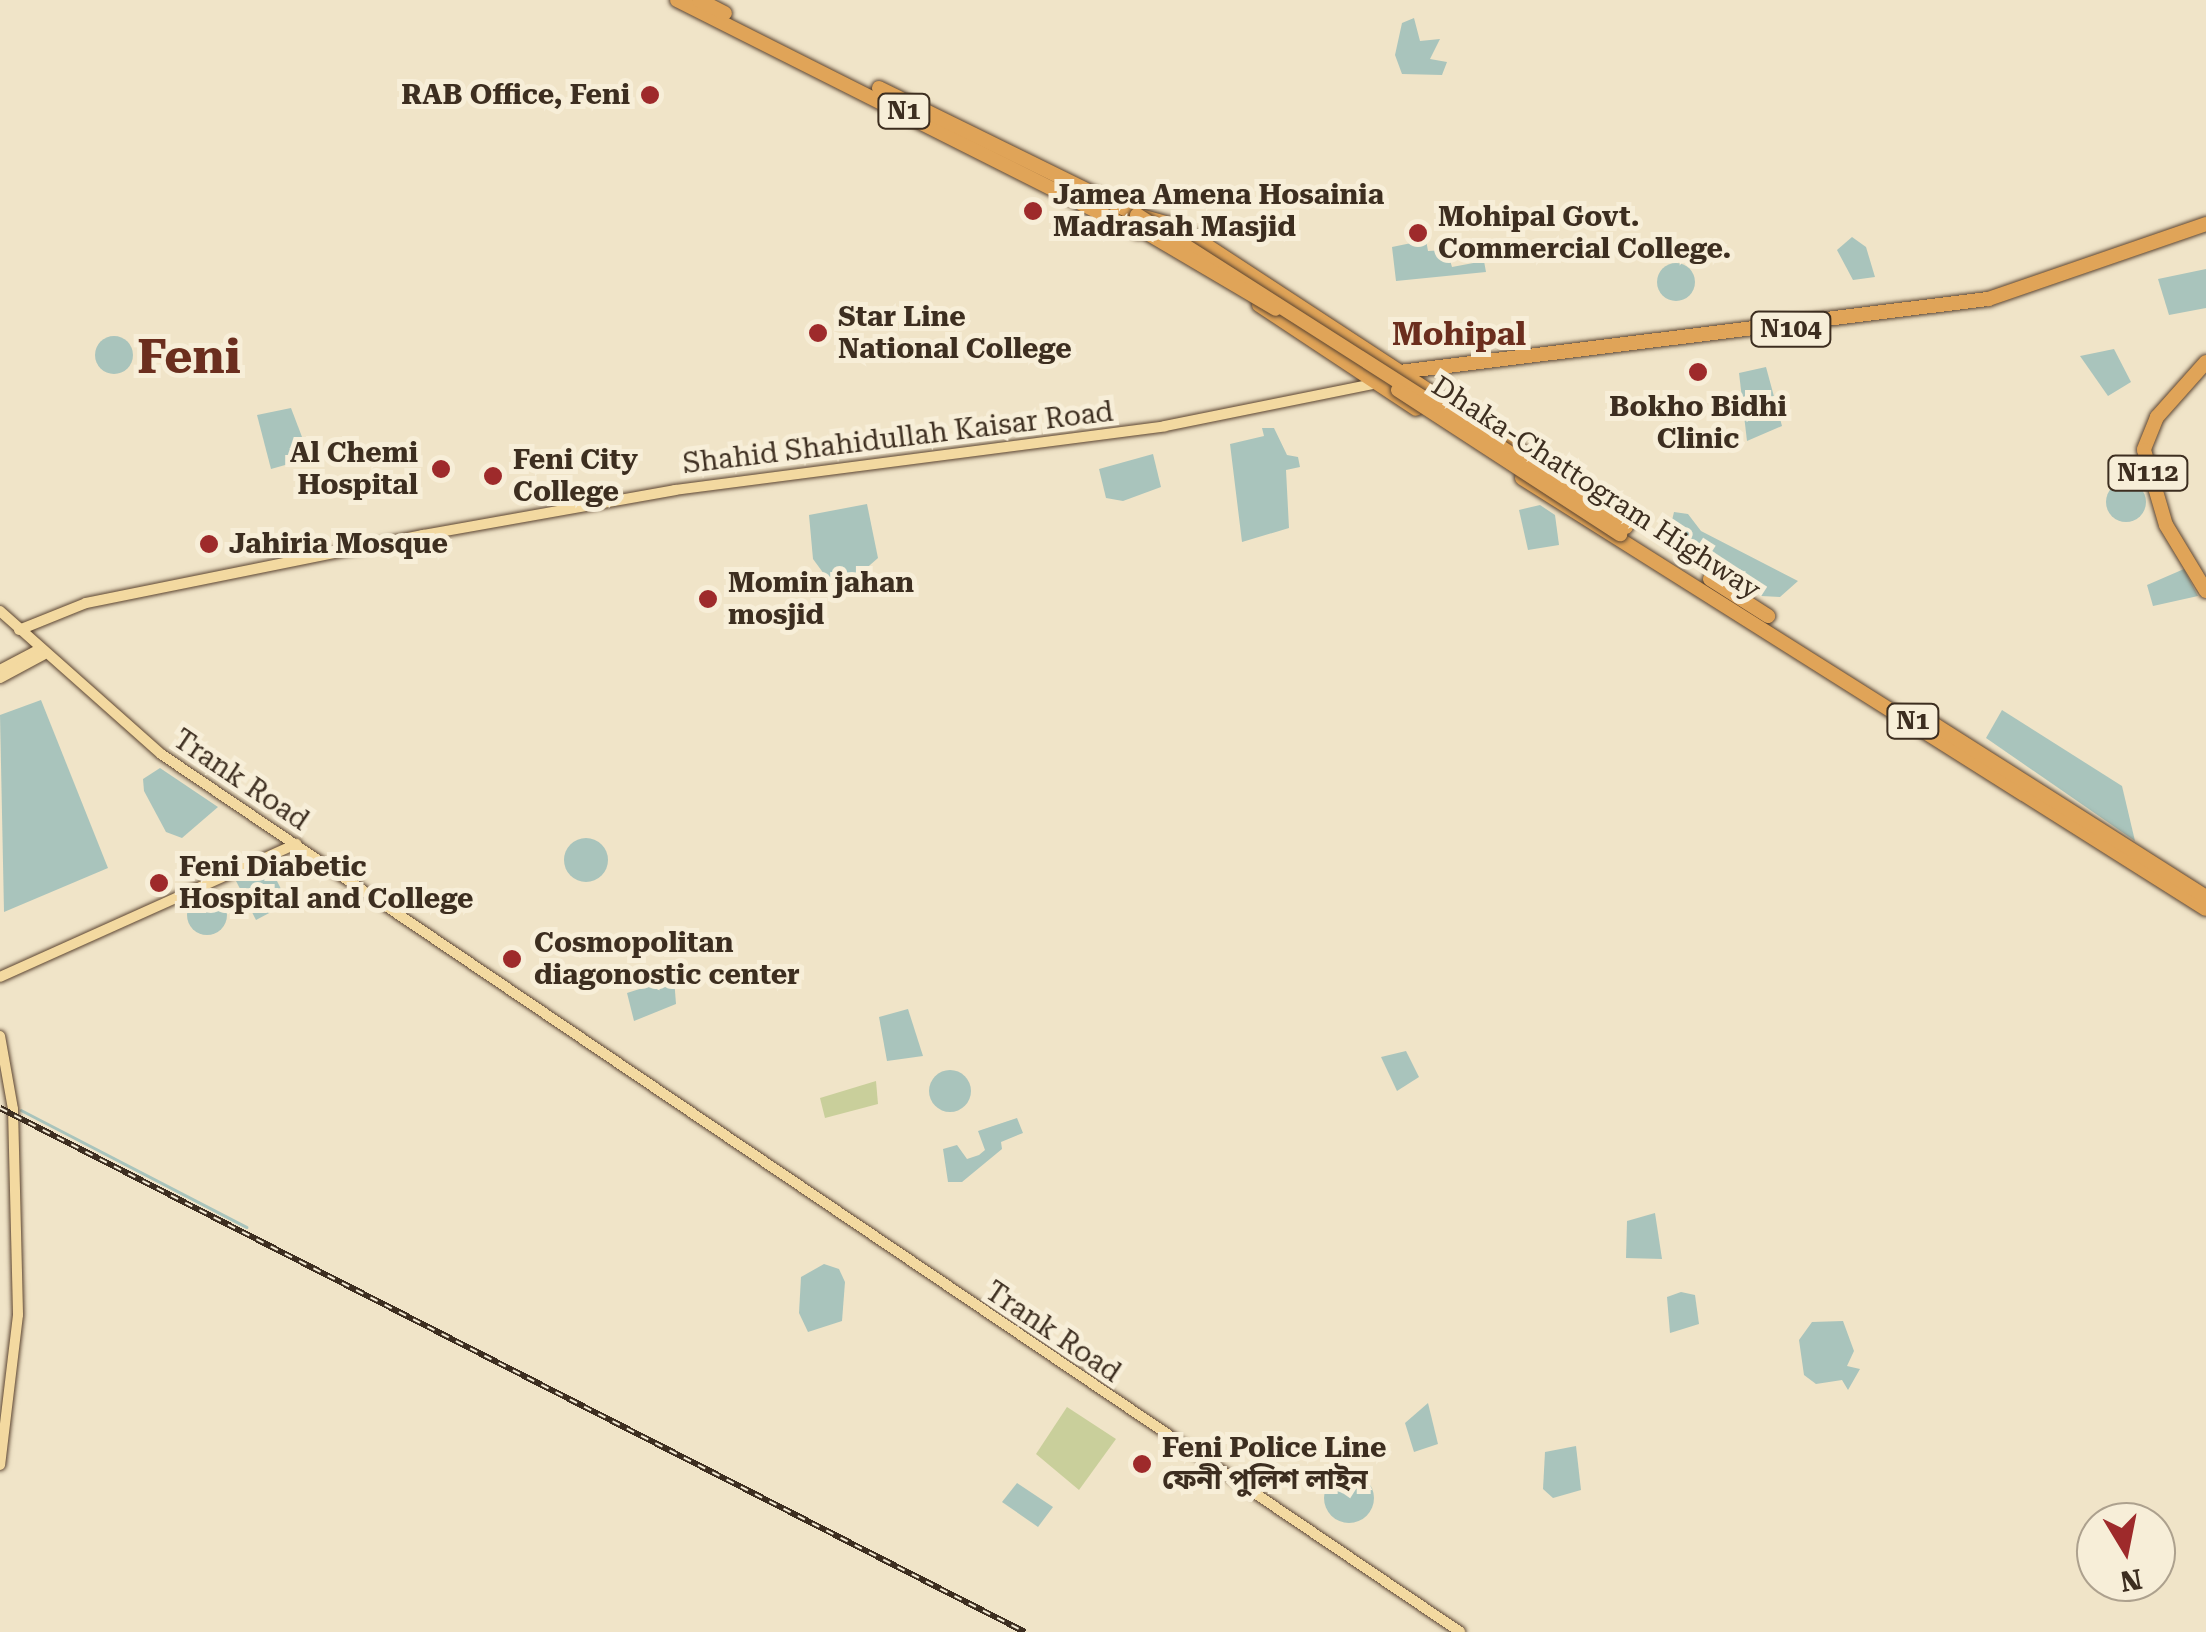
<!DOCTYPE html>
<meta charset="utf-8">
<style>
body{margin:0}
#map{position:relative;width:2206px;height:1632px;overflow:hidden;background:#f0e4c8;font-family:"Roboto Serif","Noto Sans Bengali",serif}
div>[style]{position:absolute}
.green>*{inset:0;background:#c9cf9b}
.water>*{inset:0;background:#a9c4bc}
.round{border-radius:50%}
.stream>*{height:2.5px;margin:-1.25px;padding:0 1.25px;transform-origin:1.25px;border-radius:1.25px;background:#a9c4bc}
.roads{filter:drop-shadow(0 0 2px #5b4430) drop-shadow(0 0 2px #5b4430)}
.major>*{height:10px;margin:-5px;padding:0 5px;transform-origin:5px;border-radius:5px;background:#f3d9a0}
.highway>*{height:14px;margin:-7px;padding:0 7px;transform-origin:7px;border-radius:7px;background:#e0a458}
.rail>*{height:6px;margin-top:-3px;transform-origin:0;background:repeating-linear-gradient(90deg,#f7eed8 0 8px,#3d2e20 0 16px);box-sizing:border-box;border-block:2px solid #3d2e20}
.bridges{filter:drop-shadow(0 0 2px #5b4430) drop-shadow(0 0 2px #5b4430)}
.highway-bridge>*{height:14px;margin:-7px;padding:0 7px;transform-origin:7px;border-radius:7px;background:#e0a458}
.dots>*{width:28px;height:28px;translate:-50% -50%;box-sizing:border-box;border:5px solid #f7eed8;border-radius:50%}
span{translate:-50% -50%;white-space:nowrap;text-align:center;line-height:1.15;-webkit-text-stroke:10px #f7eed8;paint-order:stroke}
.shield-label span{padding:2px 8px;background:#f7eed8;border:2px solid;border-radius:8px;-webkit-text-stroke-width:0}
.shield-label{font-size:25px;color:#3d2e20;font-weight:700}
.poi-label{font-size:28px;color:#3d2e20;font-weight:700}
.right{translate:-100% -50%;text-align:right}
.left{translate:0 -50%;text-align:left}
.street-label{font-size:28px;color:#3d2e20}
.quarter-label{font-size:32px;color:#6b2e1e;font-weight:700}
.town-label{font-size:48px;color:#6b2e1e;font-weight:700}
.north{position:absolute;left:2076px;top:1502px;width:100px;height:100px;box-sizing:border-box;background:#f7eed8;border:2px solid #ada18e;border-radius:50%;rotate:170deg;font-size:28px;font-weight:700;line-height:40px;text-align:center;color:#3d2e20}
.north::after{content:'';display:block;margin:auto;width:35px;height:45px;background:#9e2a2b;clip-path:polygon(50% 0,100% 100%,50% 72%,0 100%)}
</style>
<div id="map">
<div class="green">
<div style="clip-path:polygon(876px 1081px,878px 1104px,825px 1118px,820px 1098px)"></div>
<div style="clip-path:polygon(1067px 1407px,1116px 1439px,1079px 1490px,1036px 1454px)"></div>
</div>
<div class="water">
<div style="clip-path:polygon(1414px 18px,1420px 41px,1440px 39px,1430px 59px,1447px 62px,1442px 75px,1402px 74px,1395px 55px,1402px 23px)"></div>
<div style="clip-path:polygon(1852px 237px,1866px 247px,1875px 277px,1853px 280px,1837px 250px)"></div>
<div style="clip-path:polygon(1426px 240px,1428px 251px,1447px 250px,1452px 267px,1484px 261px,1486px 272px,1396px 281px,1392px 247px)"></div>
<div class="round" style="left:1657px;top:263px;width:38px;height:38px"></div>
<div style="clip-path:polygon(2206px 269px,2206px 308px,2169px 315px,2158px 279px)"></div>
<div class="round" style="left:95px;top:336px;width:38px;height:38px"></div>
<div style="clip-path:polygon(2114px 349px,2131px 382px,2108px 396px,2080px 356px)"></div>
<div style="clip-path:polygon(1766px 367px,1782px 426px,1747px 441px,1739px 373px)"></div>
<div style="clip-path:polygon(291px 408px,310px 458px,271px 469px,257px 415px)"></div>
<div style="clip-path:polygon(1262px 428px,1274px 428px,1287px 455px,1298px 457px,1300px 467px,1286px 470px,1289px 528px,1242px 542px,1230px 444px,1264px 436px)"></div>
<div style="clip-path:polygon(1153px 454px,1161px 487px,1123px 501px,1106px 498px,1099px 469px)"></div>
<div class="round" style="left:2106px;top:482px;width:40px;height:40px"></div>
<div style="clip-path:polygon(867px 504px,878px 558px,862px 572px,827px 578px,813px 559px,809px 515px)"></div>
<div style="clip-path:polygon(1540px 505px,1555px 515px,1559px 545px,1528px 550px,1519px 510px)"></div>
<div style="clip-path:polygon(1674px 512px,1688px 514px,1701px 531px,1798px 581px,1780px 597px,1761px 596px,1668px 537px)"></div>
<div style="clip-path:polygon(2184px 569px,2198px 596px,2153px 606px,2147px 585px)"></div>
<div style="clip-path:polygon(41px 700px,108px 868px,4px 912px,0 715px)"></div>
<div style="clip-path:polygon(2002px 710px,2122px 786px,2135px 841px,1986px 738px)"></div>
<div style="clip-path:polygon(160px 768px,218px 807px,182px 838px,166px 832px,144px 791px,143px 779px)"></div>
<div class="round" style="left:564px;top:838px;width:44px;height:44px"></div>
<div style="clip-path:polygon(268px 863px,288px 903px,256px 920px,235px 879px)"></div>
<div class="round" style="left:187px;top:895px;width:40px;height:40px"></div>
<div style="clip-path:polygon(674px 978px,676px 1004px,634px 1021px,627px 993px)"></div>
<div style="clip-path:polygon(908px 1009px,923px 1056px,887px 1061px,879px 1017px)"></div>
<div style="clip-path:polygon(1406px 1051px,1419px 1077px,1397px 1091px,1381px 1057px)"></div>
<div class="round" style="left:929px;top:1070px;width:42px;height:42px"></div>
<div style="clip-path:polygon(1017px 1118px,1023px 1133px,1001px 1142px,1002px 1149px,962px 1182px,948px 1182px,943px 1149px,957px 1145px,967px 1159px,979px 1155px,985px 1150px,978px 1131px)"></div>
<div style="clip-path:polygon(1655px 1213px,1662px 1259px,1626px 1258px,1627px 1221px)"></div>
<div style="clip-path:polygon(824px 1264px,839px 1269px,845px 1282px,842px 1321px,808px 1332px,799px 1313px,801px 1277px)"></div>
<div style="clip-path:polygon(1681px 1292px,1695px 1295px,1699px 1324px,1670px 1333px,1667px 1297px)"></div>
<div style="clip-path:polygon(1843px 1321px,1854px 1351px,1847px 1366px,1860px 1369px,1848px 1390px,1842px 1380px,1816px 1384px,1804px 1375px,1799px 1340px,1812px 1322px)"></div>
<div style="clip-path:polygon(1428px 1403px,1438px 1444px,1414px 1452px,1405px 1423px)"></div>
<div style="clip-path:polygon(1576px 1446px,1581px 1490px,1553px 1498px,1543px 1489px,1545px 1452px)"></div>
<div class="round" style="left:1324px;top:1473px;width:50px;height:50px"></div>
<div style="clip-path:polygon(1017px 1483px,1053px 1507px,1038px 1527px,1002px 1502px)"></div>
</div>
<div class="stream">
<div style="left:21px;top:1110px;width:254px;rotate:27.4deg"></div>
</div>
<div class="roads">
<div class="major">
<div style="left:0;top:611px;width:215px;rotate:41.6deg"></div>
<div style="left:161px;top:754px;width:1568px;rotate:34.05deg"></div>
<div style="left:19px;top:630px;width:72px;rotate:-21.9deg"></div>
<div style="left:86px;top:603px;width:344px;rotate:-11.4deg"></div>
<div style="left:423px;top:535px;width:256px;rotate:-10.1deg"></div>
<div style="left:675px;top:490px;width:494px;rotate:-7.4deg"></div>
<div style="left:1165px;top:426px;width:213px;rotate:-11.4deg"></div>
<div style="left:0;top:670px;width:43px;rotate:-27.8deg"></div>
<div style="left:0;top:678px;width:49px;rotate:-28.1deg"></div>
<div style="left:0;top:977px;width:325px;rotate:-24.2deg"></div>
<div style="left:0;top:1036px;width:74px;rotate:79.9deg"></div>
<div style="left:13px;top:1109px;width:206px;rotate:88.6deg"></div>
<div style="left:18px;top:1315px;width:151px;rotate:96.8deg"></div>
</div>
<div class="highway">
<div style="left:677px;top:0;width:516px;rotate:26.71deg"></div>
<div style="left:699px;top:0;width:29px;rotate:27deg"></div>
<div style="left:879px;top:88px;width:288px;rotate:26.2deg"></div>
<div style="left:1137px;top:215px;width:41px;rotate:15.4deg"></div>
<div style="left:1177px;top:226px;width:519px;rotate:33.2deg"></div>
<div style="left:1259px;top:305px;width:188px;rotate:33.5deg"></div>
<div style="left:2206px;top:362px;width:74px;rotate:131.7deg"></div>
<div style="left:2157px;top:417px;width:35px;rotate:112deg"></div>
<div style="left:2144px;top:450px;width:78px;rotate:73.7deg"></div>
<div style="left:2166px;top:525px;width:77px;rotate:58.8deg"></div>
<div style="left:1399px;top:372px;width:594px;rotate:-7.07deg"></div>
<div style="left:1988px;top:299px;width:231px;rotate:-19deg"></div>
<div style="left:1522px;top:478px;width:808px;rotate:32.22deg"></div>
<div style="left:1710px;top:579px;width:69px;rotate:32.5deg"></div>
<div style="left:1932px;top:723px;width:325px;rotate:32.4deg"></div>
</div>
</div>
<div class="rail">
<div style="left:0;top:1108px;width:1151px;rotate:27.08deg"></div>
</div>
<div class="bridges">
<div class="highway-bridge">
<div style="left:1137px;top:215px;width:580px;rotate:32.54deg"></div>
<div style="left:1130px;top:223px;width:169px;rotate:30.5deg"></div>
<div style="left:1398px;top:390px;width:265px;rotate:33deg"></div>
</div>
</div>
<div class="dots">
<div style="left:650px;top:95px;background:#9e2a2b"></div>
<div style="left:1033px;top:211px;background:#9e2a2b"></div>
<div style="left:1418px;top:233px;background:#9e2a2b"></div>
<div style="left:818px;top:333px;background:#9e2a2b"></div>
<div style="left:1698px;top:372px;background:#9e2a2b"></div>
<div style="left:441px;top:469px;background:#9e2a2b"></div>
<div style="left:493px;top:476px;background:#9e2a2b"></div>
<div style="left:209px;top:544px;background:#9e2a2b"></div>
<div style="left:708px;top:599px;background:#9e2a2b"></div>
<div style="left:159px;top:883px;background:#9e2a2b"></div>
<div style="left:512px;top:959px;background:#9e2a2b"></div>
<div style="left:1142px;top:1464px;background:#9e2a2b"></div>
</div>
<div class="shield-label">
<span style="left:904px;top:111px">N1</span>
<span style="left:1791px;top:329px">N104</span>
<span style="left:2148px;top:473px">N112</span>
<span style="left:1913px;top:721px">N1</span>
</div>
<div class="poi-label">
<span class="right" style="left:630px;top:95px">RAB Office, Feni</span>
<span class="left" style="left:1053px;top:211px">Jamea Amena Hosainia<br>Madrasah Masjid</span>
<span class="left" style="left:1438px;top:233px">Mohipal Govt.<br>Commercial College.</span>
<span class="left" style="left:838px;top:333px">Star Line<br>National College</span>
<span style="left:1698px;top:423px">Bokho Bidhi<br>Clinic</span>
<span class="right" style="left:418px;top:469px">Al Chemi<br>Hospital</span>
<span class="left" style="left:513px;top:476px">Feni City<br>College</span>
<span class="left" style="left:229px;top:544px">Jahiria Mosque</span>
<span class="left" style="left:728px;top:599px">Momin jahan<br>mosjid</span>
<span class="left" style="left:179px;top:883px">Feni Diabetic<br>Hospital and College</span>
<span class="left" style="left:534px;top:959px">Cosmopolitan<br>diagonostic center</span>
<span class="left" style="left:1162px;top:1464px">Feni Police Line<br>ফেনী পুলিশ লাইন</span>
</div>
<div class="street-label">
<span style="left:898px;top:438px;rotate:-7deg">Shahid Shahidullah Kaisar Road</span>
<span style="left:1596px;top:488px;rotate:33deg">Dhaka-Chattogram Highway</span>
<span style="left:241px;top:780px;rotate:34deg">Trank Road</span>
<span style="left:1053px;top:1332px;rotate:34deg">Trank Road</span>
</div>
<div class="quarter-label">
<span style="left:1459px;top:334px">Mohipal</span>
</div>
<div class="town-label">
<span style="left:189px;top:358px">Feni</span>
</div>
<div class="north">N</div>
</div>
